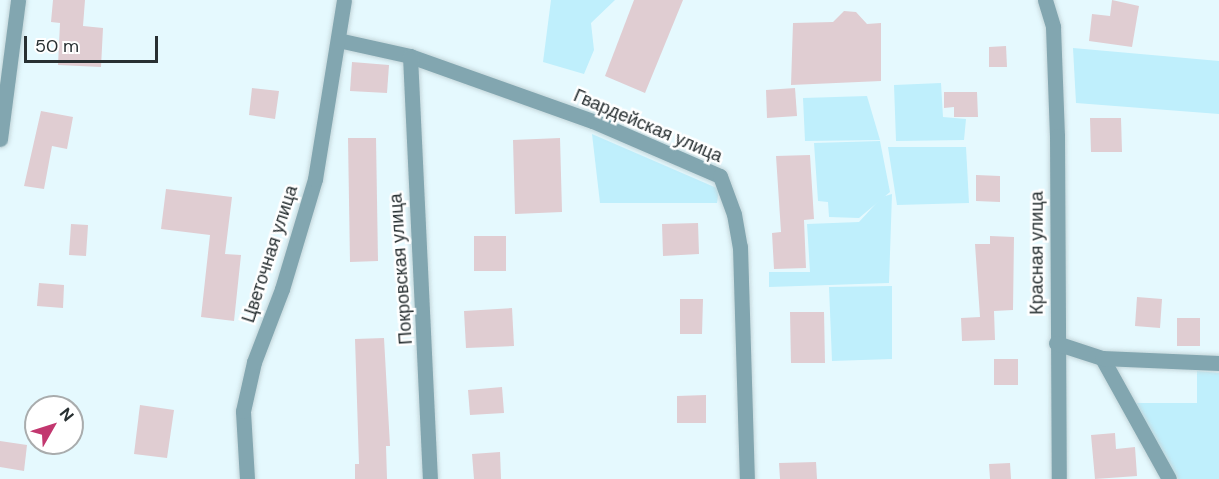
<!DOCTYPE html>
<meta charset="utf-8">
<style>
body{margin:0}
#map{position:relative;width:1219px;height:479px;overflow:hidden;background:#e5f9fe;font-family:"DM Sans",sans-serif}
div>[style]{position:absolute}
.green>*{inset:0;background:#bfeffc}
.building>*{inset:0;background:#e0cdd2}
.roads{filter:drop-shadow(0 0 2px #c3d5d9) drop-shadow(0 0 2px #c3d5d9)}
.minor>*{height:15px;margin:-7.5px;padding:0 7.5px;transform-origin:7.5px;border-radius:7.5px;background:#82a6b0}
span{translate:-50% -50%;white-space:nowrap;text-align:center;line-height:1.15;-webkit-text-stroke:5px #fff;paint-order:stroke}
.street-label{font-size:18px;color:#283032}
.north{position:absolute;left:24px;top:395px;width:60px;height:60px;box-sizing:border-box;background:#fff;border:2px solid #a9acad;border-radius:50%;rotate:51deg;font-size:16px;font-weight:700;line-height:24px;text-align:center;color:#283032}
.north::after{content:'';display:block;margin:auto;width:21px;height:27px;background:#c2376f;clip-path:polygon(50% 0,100% 100%,50% 72%,0 100%)}
.scale{position:absolute;left:24px;top:36px;width:134px;height:27px;box-sizing:border-box;border:3px solid #283032;border-top:0;padding-left:8px;font-size:18px;line-height:21px;white-space:nowrap;color:#283032;-webkit-text-stroke:4px #fff;paint-order:stroke}
</style>
<div id="map">
<div class="green">
<div style="clip-path:polygon(551px 0,615px 0,591px 23px,594px 50px,584px 74px,543px 62px)"></div>
<div style="clip-path:polygon(1073px 48px,1219px 61px,1219px 114px,1076px 103px)"></div>
<div style="clip-path:polygon(941px 83px,943px 117px,966px 119px,964px 140px,896px 141px,894px 85px)"></div>
<div style="clip-path:polygon(867px 96px,880px 140px,805px 141px,803px 98px)"></div>
<div style="clip-path:polygon(592px 134px,719px 189px,717px 203px,600px 203px)"></div>
<div style="clip-path:polygon(880px 141px,890px 192px,859px 218px,829px 217px,828px 202px,818px 201px,814px 143px)"></div>
<div style="clip-path:polygon(888px 147px,966px 147px,969px 203px,897px 205px)"></div>
<div style="clip-path:polygon(892px 194px,889px 283px,769px 287px,769px 272px,810px 272px,807px 224px,859px 222px,882px 197px)"></div>
<div style="clip-path:polygon(892px 286px,892px 359px,832px 361px,829px 287px)"></div>
<div style="clip-path:polygon(1197px 371px,1219px 373px,1219px 479px,1178px 479px,1133px 403px,1197px 403px)"></div>
</div>
<div class="building">
<div style="clip-path:polygon(53px 0,85px 0,83px 26px,103px 28px,101px 67px,58px 65px,60px 23px,51px 22px)"></div>
<div style="clip-path:polygon(634px 0,683px 0,645px 93px,605px 76px)"></div>
<div style="clip-path:polygon(1112px 0,1139px 6px,1132px 47px,1089px 41px,1092px 14px,1110px 16px)"></div>
<div style="clip-path:polygon(844px 11px,856px 12px,867px 24px,881px 23px,881px 81px,791px 85px,793px 23px,833px 22px)"></div>
<div style="clip-path:polygon(1006px 46px,1007px 67px,989px 67px,989px 47px)"></div>
<div style="clip-path:polygon(352px 62px,389px 65px,387px 93px,350px 91px)"></div>
<div style="clip-path:polygon(252px 88px,279px 91px,275px 119px,249px 115px)"></div>
<div style="clip-path:polygon(795px 88px,797px 116px,767px 118px,766px 90px)"></div>
<div style="clip-path:polygon(944px 92px,977px 92px,978px 117px,954px 117px,954px 107px,944px 108px)"></div>
<div style="clip-path:polygon(41px 111px,73px 117px,67px 149px,52px 146px,44px 189px,24px 186px)"></div>
<div style="clip-path:polygon(1090px 118px,1121px 118px,1122px 152px,1091px 152px)"></div>
<div style="clip-path:polygon(348px 138px,376px 138px,378px 261px,350px 262px)"></div>
<div style="clip-path:polygon(560px 138px,562px 212px,515px 214px,513px 140px)"></div>
<div style="clip-path:polygon(810px 155px,814px 219px,804px 220px,806px 268px,774px 269px,772px 233px,781px 232px,776px 156px)"></div>
<div style="clip-path:polygon(976px 175px,1000px 176px,1000px 202px,976px 201px)"></div>
<div style="clip-path:polygon(166px 189px,232px 197px,225px 254px,241px 255px,234px 321px,201px 317px,210px 235px,161px 229px)"></div>
<div style="clip-path:polygon(698px 223px,699px 254px,663px 256px,662px 224px)"></div>
<div style="clip-path:polygon(71px 224px,88px 225px,86px 256px,69px 255px)"></div>
<div style="clip-path:polygon(474px 236px,506px 236px,506px 271px,474px 271px)"></div>
<div style="clip-path:polygon(990px 236px,1014px 237px,1013px 310px,994px 311px,995px 340px,962px 341px,961px 318px,980px 317px,975px 244px,990px 244px)"></div>
<div style="clip-path:polygon(39px 283px,64px 285px,63px 308px,37px 306px)"></div>
<div style="clip-path:polygon(1137px 297px,1162px 299px,1160px 328px,1135px 326px)"></div>
<div style="clip-path:polygon(680px 299px,703px 299px,702px 334px,680px 334px)"></div>
<div style="clip-path:polygon(512px 308px,514px 346px,466px 348px,464px 311px)"></div>
<div style="clip-path:polygon(790px 312px,824px 312px,825px 363px,791px 363px)"></div>
<div style="clip-path:polygon(1177px 318px,1200px 318px,1200px 346px,1177px 346px)"></div>
<div style="clip-path:polygon(384px 338px,390px 446px,386px 446px,387px 479px,355px 479px,355px 464px,359px 464px,355px 339px)"></div>
<div style="clip-path:polygon(994px 359px,1018px 359px,1018px 385px,994px 385px)"></div>
<div style="clip-path:polygon(502px 387px,504px 413px,470px 415px,468px 390px)"></div>
<div style="clip-path:polygon(706px 395px,706px 423px,677px 423px,677px 396px)"></div>
<div style="clip-path:polygon(140px 405px,174px 410px,167px 458px,134px 454px)"></div>
<div style="clip-path:polygon(1115px 433px,1116px 449px,1135px 447px,1137px 476px,1095px 479px,1091px 435px)"></div>
<div style="clip-path:polygon(0 441px,27px 445px,24px 471px,0 467px)"></div>
<div style="clip-path:polygon(500px 452px,501px 479px,474px 479px,472px 454px)"></div>
<div style="clip-path:polygon(816px 462px,817px 479px,780px 479px,779px 463px)"></div>
<div style="clip-path:polygon(1010px 463px,1011px 479px,990px 479px,989px 464px)"></div>
</div>
<div class="roads">
<div class="minor">
<div style="left:1045px;top:0;width:28px;rotate:73deg"></div>
<div style="left:1053px;top:27px;width:109px;rotate:87.9deg"></div>
<div style="left:1057px;top:136px;width:343px;rotate:89.7deg"></div>
<div style="left:338px;top:40px;width:74px;rotate:12.5deg"></div>
<div style="left:410px;top:56px;width:194px;rotate:19.6deg"></div>
<div style="left:593px;top:121px;width:138px;rotate:23.4deg"></div>
<div style="left:720px;top:176px;width:40px;rotate:69.8deg"></div>
<div style="left:734px;top:214px;width:34px;rotate:80deg"></div>
<div style="left:740px;top:247px;width:232px;rotate:88.3deg"></div>
<div style="left:410px;top:56px;width:423px;rotate:87.3deg"></div>
<div style="left:0;top:139px;width:140px;rotate:-82.6deg"></div>
<div style="left:1056px;top:343px;width:48px;rotate:18.1deg"></div>
<div style="left:1102px;top:358px;width:138px;rotate:61deg"></div>
<div style="left:1102px;top:358px;width:117px;rotate:2.4deg"></div>
<div style="left:247px;top:479px;width:68px;rotate:-93.4deg"></div>
<div style="left:243px;top:411px;width:50px;rotate:-77.3deg"></div>
<div style="left:254px;top:362px;width:78px;rotate:-69deg"></div>
<div style="left:282px;top:289px;width:115px;rotate:-73.3deg"></div>
<div style="left:315px;top:179px;width:181px;rotate:-80.8deg"></div>
</div>
</div>
<div class="street-label">
<span style="left:648px;top:126px;rotate:23deg">Гвардейская улица</span>
<span style="left:1037px;top:253px;rotate:-90deg">Красная улица</span>
<span style="left:270px;top:254px;rotate:-72deg">Цветочная улица</span>
<span style="left:401px;top:269px;rotate:-94deg">Покровская улица</span>
</div>
<div class="north">N</div>
<div class="scale">50 m</div>
</div>
